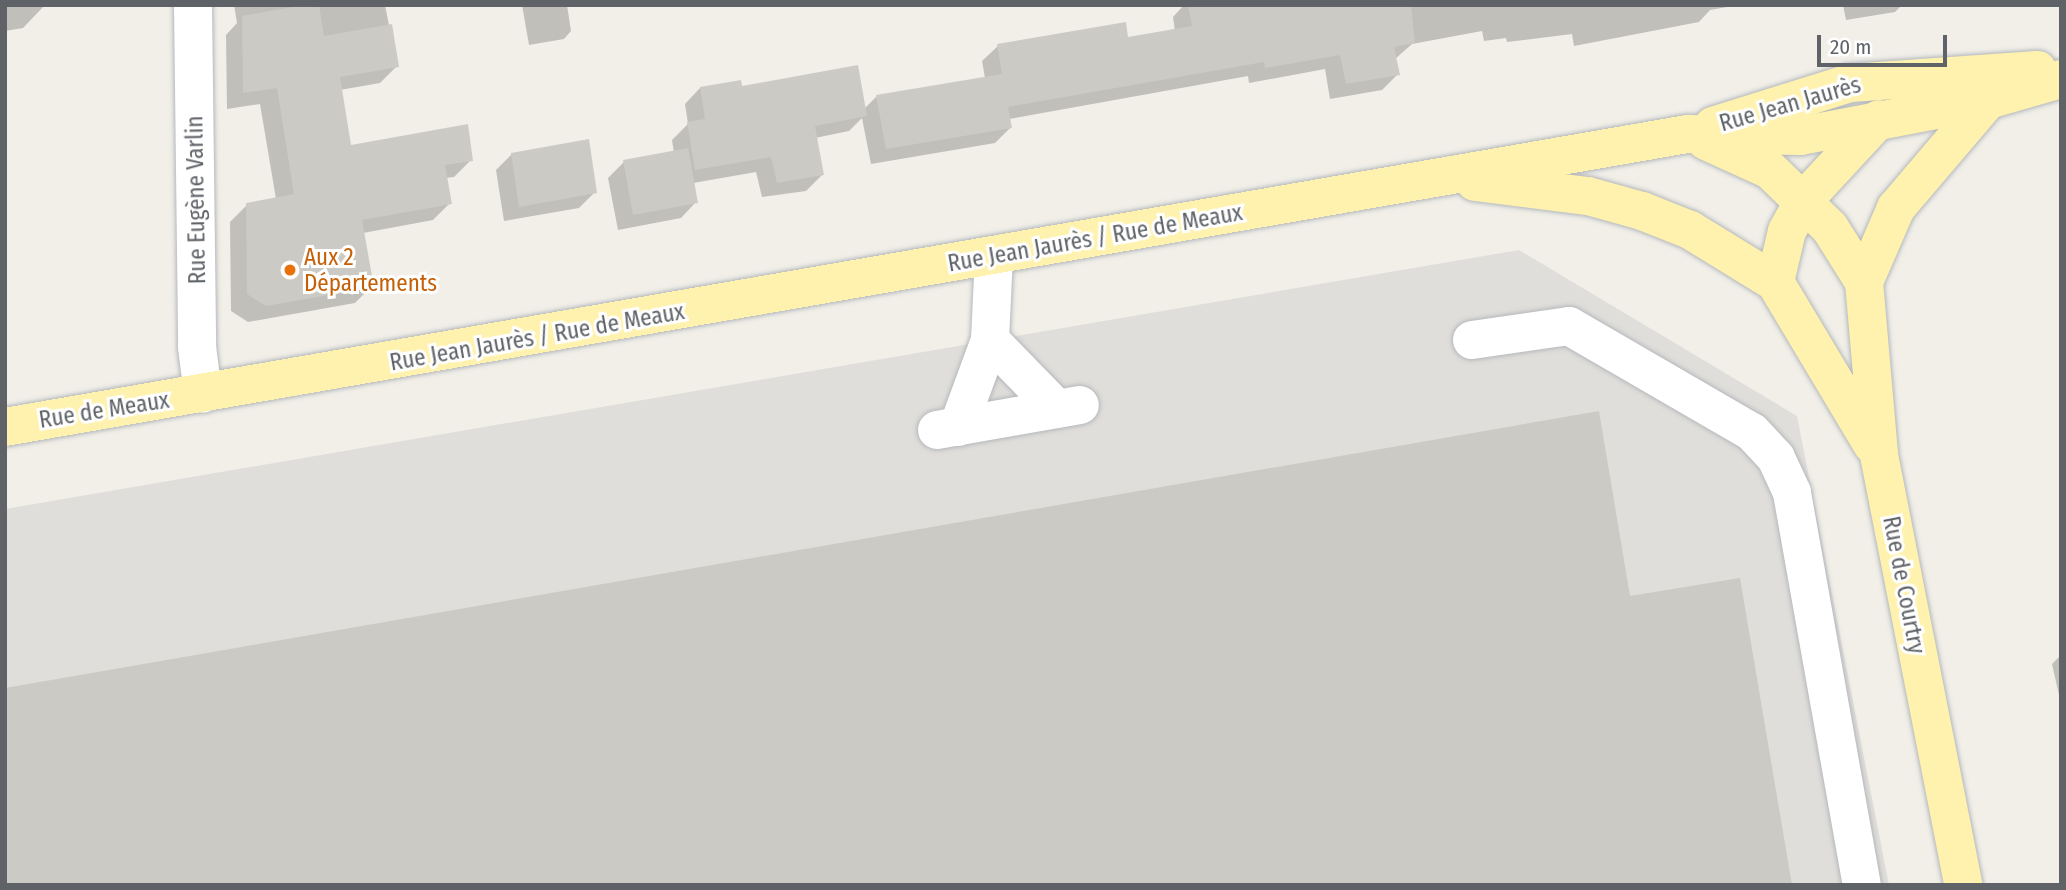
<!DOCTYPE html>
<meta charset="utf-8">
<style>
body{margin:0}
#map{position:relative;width:2066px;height:890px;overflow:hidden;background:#f1efe8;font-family:"Fira Sans Condensed",sans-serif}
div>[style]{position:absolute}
.industrial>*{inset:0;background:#e0deda}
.shadow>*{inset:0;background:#0003}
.building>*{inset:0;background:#cccac5}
.roads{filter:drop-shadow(0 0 2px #b5b8bc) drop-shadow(0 0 2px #b5b8bc)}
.minor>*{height:38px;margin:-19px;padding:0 19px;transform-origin:19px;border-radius:19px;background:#fff}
.major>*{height:38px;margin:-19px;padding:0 19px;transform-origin:19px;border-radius:19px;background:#fff2af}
.dots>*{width:19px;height:19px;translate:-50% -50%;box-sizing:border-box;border:4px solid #fff;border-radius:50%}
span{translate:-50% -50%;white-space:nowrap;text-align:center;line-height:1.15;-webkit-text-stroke:6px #fff;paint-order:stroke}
.street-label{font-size:23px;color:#5f6368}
.food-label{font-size:23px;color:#c56008}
.left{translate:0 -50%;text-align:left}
.frame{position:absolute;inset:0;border:7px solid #5f6368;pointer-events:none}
.scale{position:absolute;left:1817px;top:35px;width:130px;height:32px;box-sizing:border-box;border:4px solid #5f6368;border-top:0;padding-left:9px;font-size:21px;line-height:24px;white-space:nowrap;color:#5f6368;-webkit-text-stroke:5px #fff;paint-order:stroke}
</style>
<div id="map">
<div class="industrial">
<div style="clip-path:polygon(1519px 250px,1797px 416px,1889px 885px,5px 885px,5px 509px)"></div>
</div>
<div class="shadow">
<div style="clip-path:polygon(5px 5px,45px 5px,23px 28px,5px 31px)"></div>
<div style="clip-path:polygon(234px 5px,385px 5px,397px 66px,380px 83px,340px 90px,350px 148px,471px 160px,454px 177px,445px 178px,450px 203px,433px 220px,363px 233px,372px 286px,355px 303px,248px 322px,231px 311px,230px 222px,247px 205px,276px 199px,260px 104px,227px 109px,226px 35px,237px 23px)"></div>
<div style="clip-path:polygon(522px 5px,567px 5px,571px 31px,564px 39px,529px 45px)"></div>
<div style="clip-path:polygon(1184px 5px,1739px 5px,1710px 10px,1699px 22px,1574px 46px,1572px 34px,1507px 42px,1506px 38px,1484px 41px,1482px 31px,1412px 44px,1395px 59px,1398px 74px,1382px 90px,1330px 99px,1325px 69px,1249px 83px,1248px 76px,1009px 119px,1010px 128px,995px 143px,871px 164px,862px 118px,849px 131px,815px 138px,822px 175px,806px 191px,762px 197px,756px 172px,693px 183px,696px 202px,681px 218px,618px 230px,608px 178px,624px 162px,674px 153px,672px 140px,688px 124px,685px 104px,700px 88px,741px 88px,864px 109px,877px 96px,985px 78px,982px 61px,998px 46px,1127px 39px,1175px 31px,1173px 17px)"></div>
<div style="clip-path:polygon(1843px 5px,1902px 5px,1895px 12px,1846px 20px)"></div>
<div style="clip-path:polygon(512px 154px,595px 192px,579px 208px,504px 221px,496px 170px)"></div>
<div style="clip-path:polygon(2061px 655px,2061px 704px,2052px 664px)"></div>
</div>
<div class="building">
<div style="clip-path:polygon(304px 5px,319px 5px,324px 36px,392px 24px,399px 67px,340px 77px,351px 145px,468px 124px,473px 161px,445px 165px,452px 204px,362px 220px,374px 287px,266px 306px,247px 294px,246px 203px,294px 194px,277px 88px,243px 93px,242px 16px)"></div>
<div style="clip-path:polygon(1188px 5px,1411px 5px,1415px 43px,1394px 47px,1400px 75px,1346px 84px,1340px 55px,1265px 68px,1264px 62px,1008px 107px,1012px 128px,886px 149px,876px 95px,1002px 74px,997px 44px,1126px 22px,1128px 37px,1192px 26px)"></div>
<div style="clip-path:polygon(858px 65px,867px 116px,815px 126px,824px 175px,777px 183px,771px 157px,695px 170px,687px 122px,705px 119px,700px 87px,741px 80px,742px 86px)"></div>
<div style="clip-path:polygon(589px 139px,597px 193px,519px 207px,511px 153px)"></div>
<div style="clip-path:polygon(688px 148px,698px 203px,633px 215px,623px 160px)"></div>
<div style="clip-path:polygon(1599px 411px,1630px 596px,1740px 578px,1792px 885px,5px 885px,5px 688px)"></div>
</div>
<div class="roads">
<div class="minor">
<div style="left:193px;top:5px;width:342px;rotate:89.3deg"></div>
<div style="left:197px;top:347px;width:47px;rotate:82.7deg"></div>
<div style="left:990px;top:340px;width:96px;rotate:45.8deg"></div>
<div style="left:1472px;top:340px;width:98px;rotate:-8.2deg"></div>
<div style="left:1569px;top:326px;width:211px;rotate:30.1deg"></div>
<div style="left:1752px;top:432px;width:35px;rotate:47deg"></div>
<div style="left:1776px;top:458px;width:38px;rotate:65deg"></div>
<div style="left:1792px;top:493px;width:398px;rotate:79.9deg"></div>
<div style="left:958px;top:427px;width:93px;rotate:-69.8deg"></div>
<div style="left:990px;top:340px;width:84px;rotate:-87.3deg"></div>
<div style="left:937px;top:430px;width:145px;rotate:-9.9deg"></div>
</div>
<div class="major">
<div style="left:1713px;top:126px;width:144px;rotate:-17.4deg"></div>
<div style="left:1850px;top:83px;width:188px;rotate:-4deg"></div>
<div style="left:1706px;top:141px;width:70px;rotate:24.4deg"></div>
<div style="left:1770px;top:170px;width:83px;rotate:44deg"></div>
<div style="left:1830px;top:228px;width:64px;rotate:57.8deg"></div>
<div style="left:1864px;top:282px;width:174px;rotate:85deg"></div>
<div style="left:1879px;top:455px;width:438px;rotate:78.9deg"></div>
<div style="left:1475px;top:182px;width:114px;rotate:7.1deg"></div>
<div style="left:1588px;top:196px;width:56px;rotate:15.5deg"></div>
<div style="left:1642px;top:211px;width:52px;rotate:21.6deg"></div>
<div style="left:1690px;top:230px;width:100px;rotate:31.5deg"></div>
<div style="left:1775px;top:282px;width:189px;rotate:59.1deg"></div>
<div style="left:1775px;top:282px;width:52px;rotate:-76.8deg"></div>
<div style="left:1787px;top:231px;width:35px;rotate:-61deg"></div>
<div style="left:1804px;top:200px;width:110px;rotate:-47.2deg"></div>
<div style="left:1864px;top:282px;width:81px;rotate:-66.6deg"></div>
<div style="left:1896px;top:208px;width:142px;rotate:-49.6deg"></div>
<div style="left:5px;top:427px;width:1708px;rotate:-9.88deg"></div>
<div style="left:1688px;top:134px;width:112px;rotate:1deg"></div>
<div style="left:1800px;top:136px;width:191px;rotate:-10.8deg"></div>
<div style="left:1988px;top:100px;width:76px;rotate:-16deg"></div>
</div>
</div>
<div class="dots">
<div style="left:290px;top:270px;background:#e8710a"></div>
</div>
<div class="street-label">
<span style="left:1790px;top:104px;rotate:-16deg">Rue Jean Jaurès</span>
<span style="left:196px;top:200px;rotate:-91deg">Rue Eugène Varlin</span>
<span style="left:1095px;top:238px;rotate:-10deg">Rue Jean Jaurès / Rue de Meaux</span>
<span style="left:537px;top:337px;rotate:-10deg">Rue Jean Jaurès / Rue de Meaux</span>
<span style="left:104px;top:410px;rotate:-9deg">Rue de Meaux</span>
<span style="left:1904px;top:585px;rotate:79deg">Rue de Courtry</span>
</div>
<div class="food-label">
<span class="left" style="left:304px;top:270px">Aux 2<br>Départements</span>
</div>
<div class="frame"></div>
<div class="scale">20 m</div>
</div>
